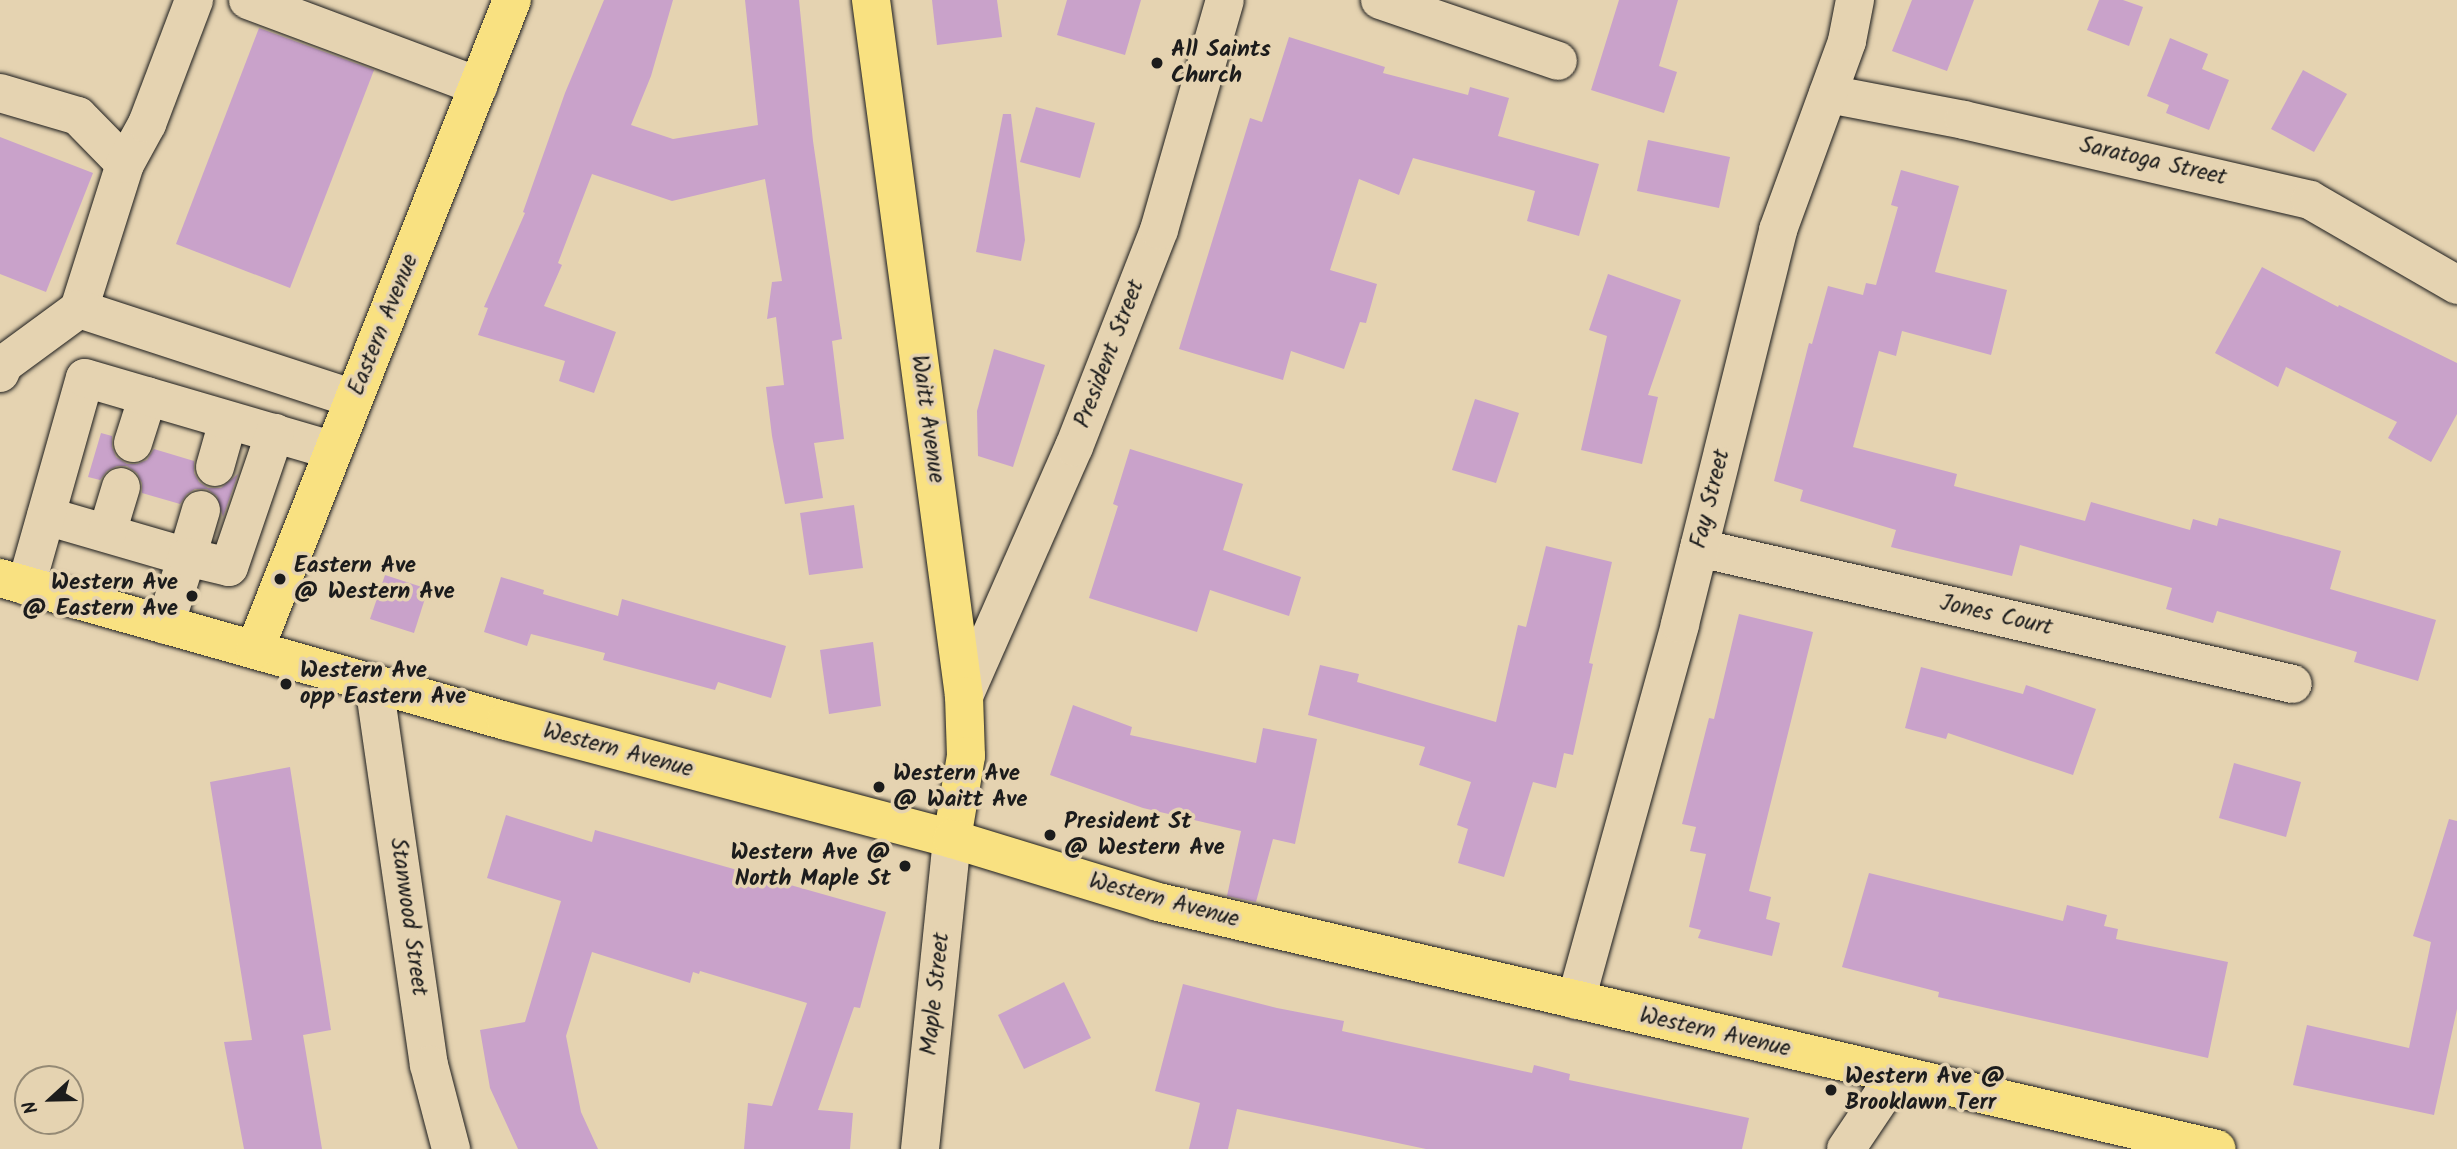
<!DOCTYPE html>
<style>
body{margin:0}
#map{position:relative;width:2457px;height:1149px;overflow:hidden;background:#e5d3b1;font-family:Kalam,sans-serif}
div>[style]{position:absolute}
.building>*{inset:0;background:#c9a2ca}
.roads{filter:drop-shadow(0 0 2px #1c1c1c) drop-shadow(0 0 2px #1c1c1c)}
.minor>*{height:38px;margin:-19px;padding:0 19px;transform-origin:19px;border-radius:19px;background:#e5d3b1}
.major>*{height:38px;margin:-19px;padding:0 19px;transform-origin:19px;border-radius:19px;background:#f9e181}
.dots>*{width:19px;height:19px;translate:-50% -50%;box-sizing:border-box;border:4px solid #e5d3b1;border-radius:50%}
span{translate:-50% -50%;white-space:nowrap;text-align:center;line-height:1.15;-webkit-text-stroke:7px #e5d3b1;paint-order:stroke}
.poi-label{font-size:23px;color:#1c1c1c;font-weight:700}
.left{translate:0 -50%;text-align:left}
.right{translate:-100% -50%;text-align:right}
.street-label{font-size:23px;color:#1c1c1c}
.north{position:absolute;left:14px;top:1065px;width:70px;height:70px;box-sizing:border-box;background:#e5d3b1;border:2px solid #958a75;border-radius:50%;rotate:248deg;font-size:19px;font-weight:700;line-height:28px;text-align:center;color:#1c1c1c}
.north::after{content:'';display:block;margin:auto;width:24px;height:32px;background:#1c1c1c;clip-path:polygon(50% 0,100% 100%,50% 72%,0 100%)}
</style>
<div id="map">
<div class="building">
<div style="clip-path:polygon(604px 0,673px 0,651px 76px,631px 125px,673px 139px,758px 125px,745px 0,799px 0,813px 141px,842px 339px,832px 341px,844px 439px,814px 443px,823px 498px,785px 504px,772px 436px,766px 387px,784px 385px,776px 317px,767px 319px,772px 282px,782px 281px,765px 179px,672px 201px,592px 174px,558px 263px,562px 265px,544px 306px,616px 332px,594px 393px,559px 381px,565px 361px,478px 335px,488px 308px,484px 307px,525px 213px,523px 212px,565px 93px)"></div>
<div style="clip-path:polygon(932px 0,997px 0,1002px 37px,937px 45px)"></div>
<div style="clip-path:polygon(1067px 0,1141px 0,1125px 55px,1057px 35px)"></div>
<div style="clip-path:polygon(1619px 0,1678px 0,1659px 66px,1677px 72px,1664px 113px,1591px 90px)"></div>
<div style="clip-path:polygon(1912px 0,1974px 0,1947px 71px,1892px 51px)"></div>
<div style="clip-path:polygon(2099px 0,2123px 0,2143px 7px,2129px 46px,2087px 30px)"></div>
<div style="clip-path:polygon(259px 28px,374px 70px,290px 288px,176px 244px)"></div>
<div style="clip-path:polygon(1289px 37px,1385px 67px,1383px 73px,1468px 95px,1470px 87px,1509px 98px,1498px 136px,1599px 164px,1579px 236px,1527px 221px,1535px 191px,1413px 158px,1399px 195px,1359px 179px,1330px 270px,1377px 284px,1366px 323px,1360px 322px,1344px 369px,1291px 351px,1283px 380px,1179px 349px,1250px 118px,1262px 122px)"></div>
<div style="clip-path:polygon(2170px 38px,2208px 54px,2202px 69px,2229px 80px,2209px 130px,2166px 113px,2169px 105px,2147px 96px)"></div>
<div style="clip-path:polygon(2303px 70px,2347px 94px,2314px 152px,2271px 129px)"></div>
<div style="clip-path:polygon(1036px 107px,1095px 123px,1080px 178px,1020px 162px)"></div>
<div style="clip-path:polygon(1003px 114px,1011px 114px,1025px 240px,1021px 261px,976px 252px)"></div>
<div style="clip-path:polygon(0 137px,93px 173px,46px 292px,0 274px)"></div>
<div style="clip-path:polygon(1648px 140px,1730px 157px,1719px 208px,1637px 191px)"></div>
<div style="clip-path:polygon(1901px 170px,1959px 186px,1935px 272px,2007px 290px,1991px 355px,1902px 331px,1896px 356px,1879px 351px,1853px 447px,1957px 474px,1954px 486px,2085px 521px,2091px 502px,2190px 530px,2193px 519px,2217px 526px,2219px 518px,2341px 551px,2330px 589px,2436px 620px,2418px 681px,2354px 662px,2357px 652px,2217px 611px,2213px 623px,2166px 609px,2172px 588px,2020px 545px,2012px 576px,1891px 547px,1896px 530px,1800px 501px,1803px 490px,1774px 481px,1809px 343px,1812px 344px,1828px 286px,1863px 295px,1866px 283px,1876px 285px,1898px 207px,1891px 205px)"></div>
<div style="clip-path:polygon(2262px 267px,2338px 307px,2339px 305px,2457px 363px,2457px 414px,2431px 462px,2388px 438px,2397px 422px,2286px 367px,2278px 387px,2215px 353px)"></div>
<div style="clip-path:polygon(1608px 274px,1681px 300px,1648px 395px,1658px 397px,1642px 464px,1581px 450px,1607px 336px,1589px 330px)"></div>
<div style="clip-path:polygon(994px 349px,1045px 365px,1013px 467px,978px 456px,977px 411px)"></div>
<div style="clip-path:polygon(1475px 399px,1519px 413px,1496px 483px,1452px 470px)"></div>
<div style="clip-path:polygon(101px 433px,112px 436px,112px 447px,116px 457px,127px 464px,137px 464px,147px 460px,154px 449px,194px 461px,194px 473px,199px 482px,208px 488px,221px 488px,238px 474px,223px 517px,217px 496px,207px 489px,195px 489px,187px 494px,180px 504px,142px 493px,142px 483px,137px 473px,127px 466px,117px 466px,107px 471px,100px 480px,88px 477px)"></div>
<div style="clip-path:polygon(1130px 449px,1243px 484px,1223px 550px,1301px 577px,1289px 616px,1210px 590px,1197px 632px,1089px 598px,1118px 506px,1113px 504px)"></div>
<div style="clip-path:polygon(854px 505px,863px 568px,809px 575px,800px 513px)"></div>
<div style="clip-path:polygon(1546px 546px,1612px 562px,1589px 663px,1593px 664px,1573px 755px,1564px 753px,1556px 788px,1533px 782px,1504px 877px,1458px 863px,1468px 829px,1457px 825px,1471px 782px,1419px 765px,1425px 747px,1308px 715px,1320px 665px,1359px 674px,1357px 682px,1496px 722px,1518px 625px,1526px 627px)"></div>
<div style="clip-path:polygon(385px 575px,428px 589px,414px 633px,370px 619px)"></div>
<div style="clip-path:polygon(501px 577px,544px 590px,543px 594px,618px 616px,622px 599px,786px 646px,771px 698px,718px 682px,715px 690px,663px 676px,603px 660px,605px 653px,531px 634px,527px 646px,484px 632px)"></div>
<div style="clip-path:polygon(1739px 614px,1813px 632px,1749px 891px,1771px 897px,1766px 919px,1780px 923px,1772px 956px,1698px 938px,1701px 930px,1689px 927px,1706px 854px,1690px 851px,1696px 827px,1682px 824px,1709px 718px,1714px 719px)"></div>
<div style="clip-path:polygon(873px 642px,881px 706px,829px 714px,820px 650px)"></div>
<div style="clip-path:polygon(1921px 667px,2023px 694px,2026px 685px,2096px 709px,2073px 775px,1948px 733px,1946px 739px,1905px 728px)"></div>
<div style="clip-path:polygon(1073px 705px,1132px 727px,1130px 735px,1256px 763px,1263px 728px,1317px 739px,1295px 844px,1273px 839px,1256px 902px,1227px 896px,1241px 831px,1143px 808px,1050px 775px)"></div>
<div style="clip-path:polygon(2234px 763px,2301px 782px,2286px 837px,2219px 818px)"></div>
<div style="clip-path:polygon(290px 767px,331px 1030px,303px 1035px,322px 1149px,244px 1149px,224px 1042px,252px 1040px,210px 782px)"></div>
<div style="clip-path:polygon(506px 815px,592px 842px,595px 830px,886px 912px,860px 1008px,854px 1007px,818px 1110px,853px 1113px,850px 1149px,744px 1149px,748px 1103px,772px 1106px,807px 1003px,700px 971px,699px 974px,693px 972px,690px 983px,592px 952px,566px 1036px,581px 1112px,598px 1149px,518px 1149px,490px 1088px,480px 1030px,525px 1022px,561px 901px,487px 878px)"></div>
<div style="clip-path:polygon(2449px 819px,2457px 821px,2457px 1009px,2434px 1115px,2293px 1085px,2307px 1025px,2409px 1048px,2431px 942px,2413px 936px)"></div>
<div style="clip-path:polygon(1869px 873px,2063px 921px,2067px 905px,2107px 915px,2104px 926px,2118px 929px,2116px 939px,2228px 962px,2208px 1058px,1938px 997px,1939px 992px,1842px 967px)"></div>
<div style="clip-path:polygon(1064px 982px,1091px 1038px,1024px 1069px,998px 1015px)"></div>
<div style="clip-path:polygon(1183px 984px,1277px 1008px,1344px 1021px,1342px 1031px,1532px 1073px,1534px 1065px,1570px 1074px,1569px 1080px,1749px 1118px,1742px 1149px,1426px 1149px,1237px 1109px,1228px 1149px,1189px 1149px,1200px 1103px,1155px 1091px)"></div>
</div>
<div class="roads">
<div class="minor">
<div style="left:248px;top:0;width:246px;rotate:20.5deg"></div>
<div style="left:1380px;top:0;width:188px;rotate:18.9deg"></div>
<div style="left:0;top:93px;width:81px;rotate:16.4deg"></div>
<div style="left:78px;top:116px;width:67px;rotate:45.6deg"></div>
<div style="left:125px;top:164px;width:152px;rotate:107.6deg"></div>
<div style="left:79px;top:309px;width:289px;rotate:18.1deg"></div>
<div style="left:1828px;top:94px;width:138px;rotate:10.8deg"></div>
<div style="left:1964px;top:120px;width:355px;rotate:13deg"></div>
<div style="left:2310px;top:200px;width:170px;rotate:30deg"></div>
<div style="left:125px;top:164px;width:46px;rotate:-61.2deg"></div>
<div style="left:147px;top:124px;width:133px;rotate:-69.2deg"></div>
<div style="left:0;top:373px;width:10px;rotate:-66deg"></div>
<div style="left:4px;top:364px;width:93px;rotate:-36.3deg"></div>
<div style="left:133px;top:443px;width:49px;rotate:-72.3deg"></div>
<div style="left:215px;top:467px;width:48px;rotate:-74.2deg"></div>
<div style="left:46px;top:516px;width:147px;rotate:16.2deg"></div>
<div style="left:187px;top:557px;width:49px;rotate:-73.4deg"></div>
<div style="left:107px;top:533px;width:48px;rotate:-73.1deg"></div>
<div style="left:1699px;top:548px;width:609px;rotate:12.9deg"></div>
<div style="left:26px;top:586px;width:216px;rotate:-74.2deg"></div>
<div style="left:85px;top:378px;width:259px;rotate:16.3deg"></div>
<div style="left:165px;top:625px;width:71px;rotate:-72.1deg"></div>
<div style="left:187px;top:557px;width:43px;rotate:13.4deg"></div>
<div style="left:229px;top:567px;width:142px;rotate:-71.1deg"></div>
<div style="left:374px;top:684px;width:385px;rotate:81.8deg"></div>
<div style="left:429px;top:1065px;width:87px;rotate:75.3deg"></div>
<div style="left:964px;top:696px;width:272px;rotate:-66.2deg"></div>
<div style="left:1074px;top:447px;width:233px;rotate:-68.6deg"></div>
<div style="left:1159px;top:230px;width:239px;rotate:-74deg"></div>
<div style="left:1576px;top:1000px;width:390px;rotate:-74.5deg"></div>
<div style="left:1680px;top:624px;width:406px;rotate:-76deg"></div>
<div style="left:1778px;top:230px;width:201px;rotate:-69.9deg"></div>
<div style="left:1847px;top:41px;width:42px;rotate:-79deg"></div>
<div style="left:920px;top:1149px;width:312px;rotate:-84.1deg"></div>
<div style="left:1846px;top:1149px;width:89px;rotate:-56deg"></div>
</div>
<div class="major">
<div style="left:871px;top:0;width:702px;rotate:82.39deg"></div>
<div style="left:964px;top:696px;width:60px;rotate:88.1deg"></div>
<div style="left:966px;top:756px;width:84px;rotate:99.6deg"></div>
<div style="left:0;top:578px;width:526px;rotate:15.78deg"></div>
<div style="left:506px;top:721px;width:461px;rotate:14.8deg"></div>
<div style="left:952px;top:839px;width:215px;rotate:17deg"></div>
<div style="left:1158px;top:902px;width:1087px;rotate:13.13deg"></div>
<div style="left:255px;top:649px;width:698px;rotate:-68.4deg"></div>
</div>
</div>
<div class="dots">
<div style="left:1157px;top:63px;background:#1c1c1c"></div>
<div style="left:280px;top:579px;background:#1c1c1c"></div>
<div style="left:192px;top:596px;background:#1c1c1c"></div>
<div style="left:286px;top:684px;background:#1c1c1c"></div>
<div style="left:879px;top:787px;background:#1c1c1c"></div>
<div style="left:1050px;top:835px;background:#1c1c1c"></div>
<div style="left:905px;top:866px;background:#1c1c1c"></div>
<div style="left:1831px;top:1090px;background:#1c1c1c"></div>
</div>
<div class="poi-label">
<span class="left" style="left:1171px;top:63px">All Saints<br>Church</span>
<span class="left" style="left:294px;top:579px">Eastern Ave<br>@ Western Ave</span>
<span class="right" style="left:178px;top:596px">Western Ave<br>@ Eastern Ave</span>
<span class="left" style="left:300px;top:684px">Western Ave<br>opp Eastern Ave</span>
<span class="left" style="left:893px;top:787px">Western Ave<br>@ Waitt Ave</span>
<span class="left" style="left:1064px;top:835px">President St<br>@ Western Ave</span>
<span class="right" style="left:891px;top:866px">Western Ave @<br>North Maple St</span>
<span class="left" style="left:1845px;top:1090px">Western Ave @<br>Brooklawn Terr</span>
</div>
<div class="street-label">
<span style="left:2153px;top:162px;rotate:13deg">Saratoga Street</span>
<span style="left:384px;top:325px;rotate:-68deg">Eastern Avenue</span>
<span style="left:1110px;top:354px;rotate:-69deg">President Street</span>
<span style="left:927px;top:419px;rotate:82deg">Waitt Avenue</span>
<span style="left:1711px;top:499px;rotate:-76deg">Fay Street</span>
<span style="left:1996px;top:616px;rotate:13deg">Jones Court</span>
<span style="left:618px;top:751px;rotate:15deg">Western Avenue</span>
<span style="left:1164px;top:901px;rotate:15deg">Western Avenue</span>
<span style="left:408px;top:917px;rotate:82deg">Stanwood Street</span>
<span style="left:936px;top:994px;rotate:-84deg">Maple Street</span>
<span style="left:1715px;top:1033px;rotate:13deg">Western Avenue</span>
</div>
<div class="north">N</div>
</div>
